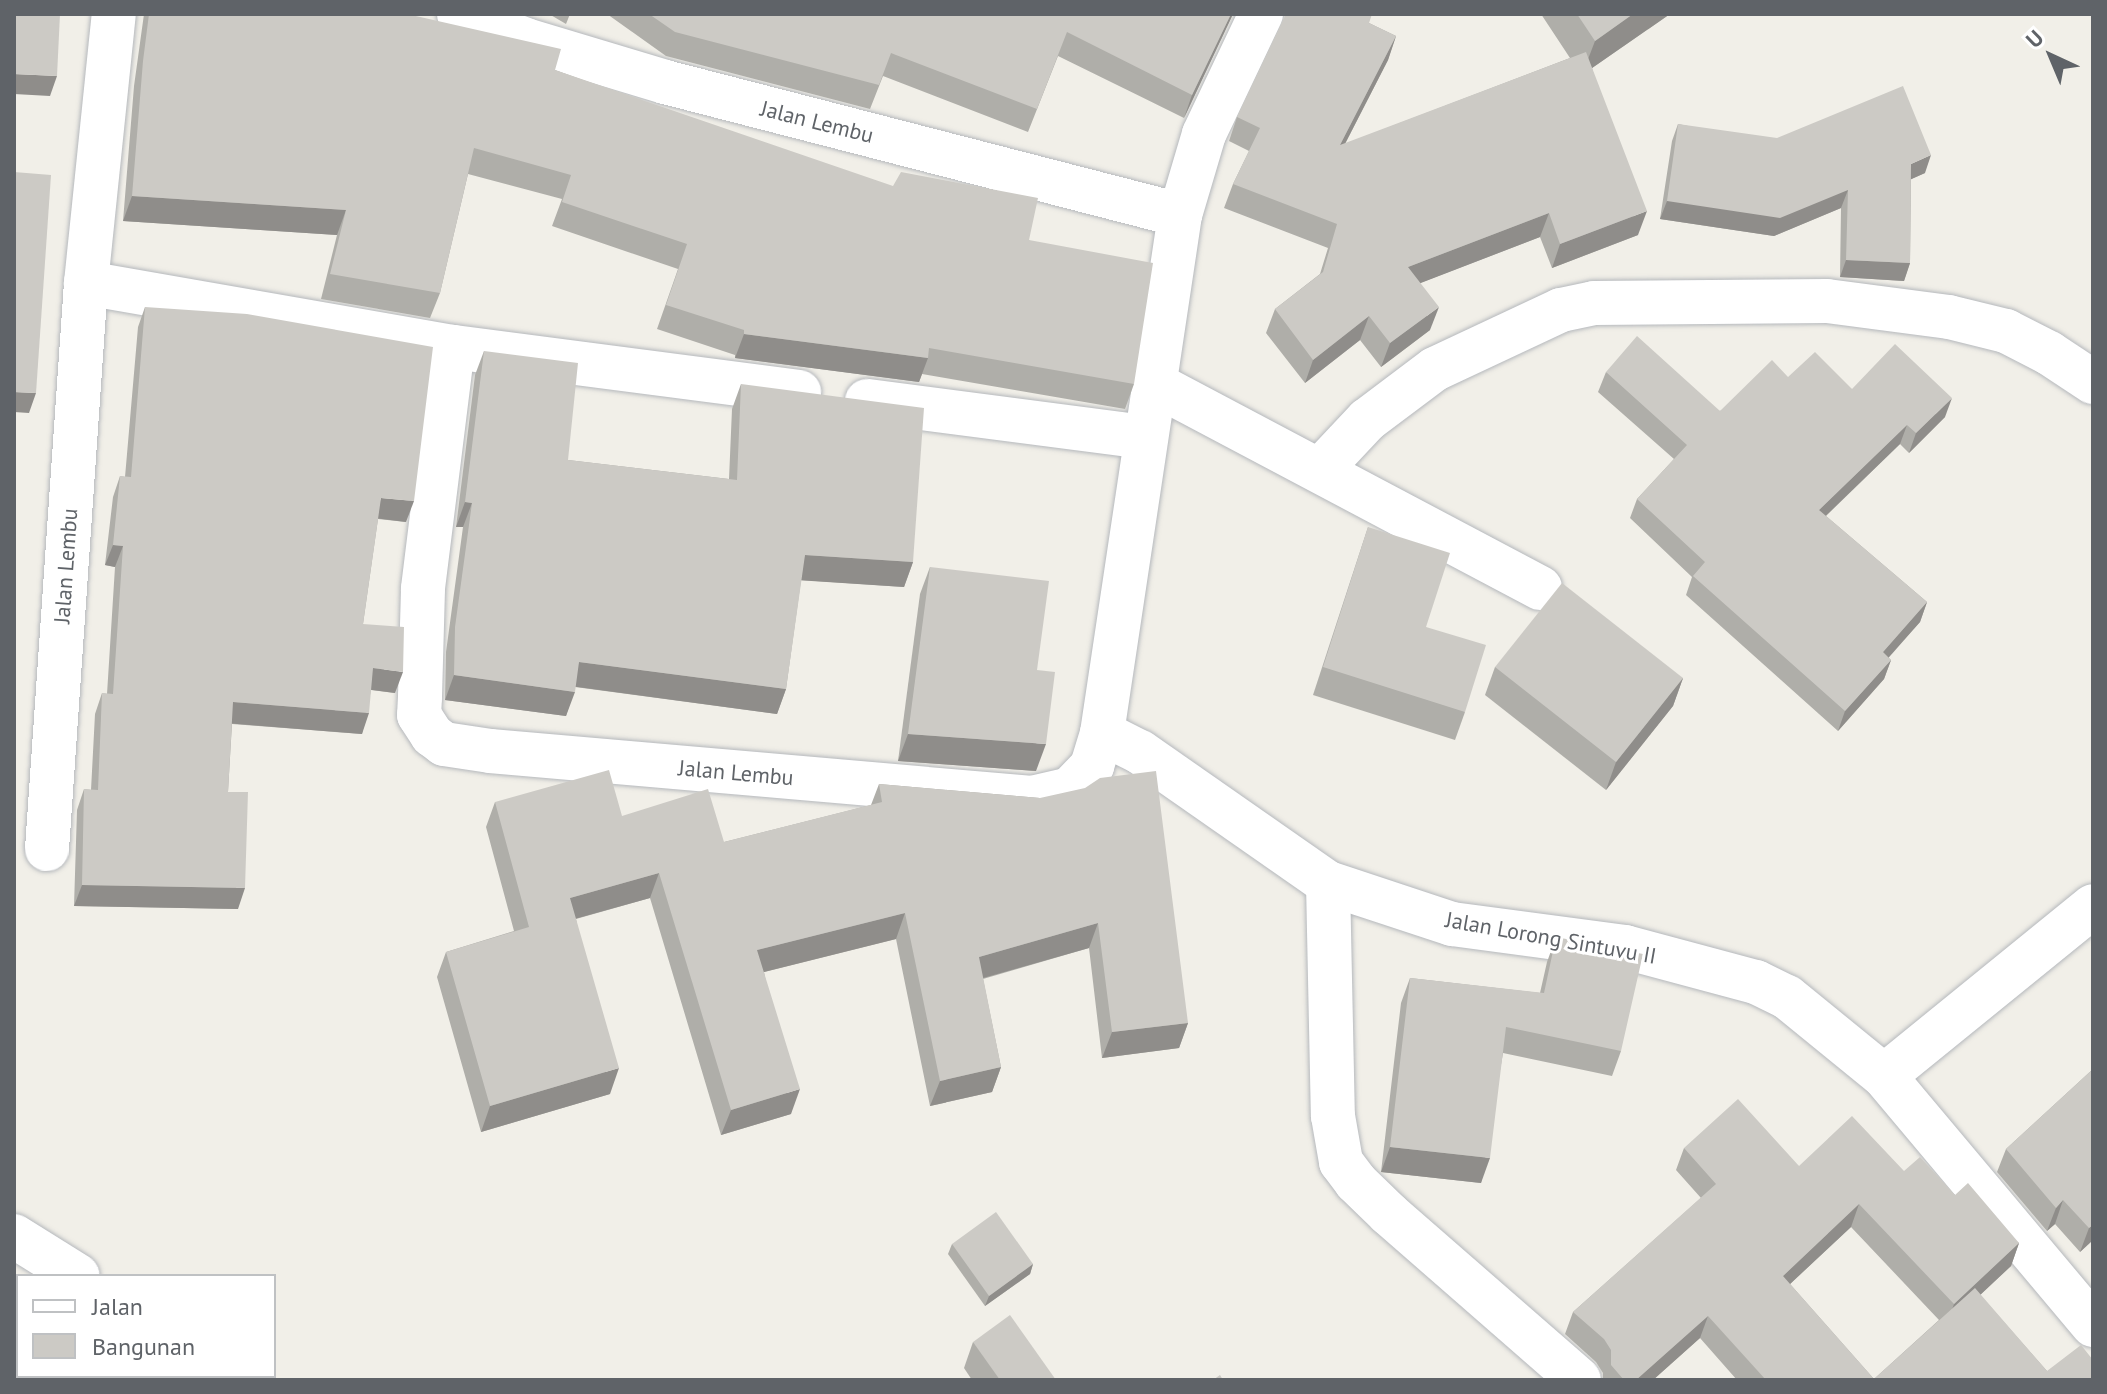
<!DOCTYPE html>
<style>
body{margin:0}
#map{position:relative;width:2107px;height:1394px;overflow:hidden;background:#f1efe8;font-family:"PT Sans",sans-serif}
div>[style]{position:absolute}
.roads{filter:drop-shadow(0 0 2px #b5b8bc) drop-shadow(0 0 2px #b5b8bc)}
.minor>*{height:44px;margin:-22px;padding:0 22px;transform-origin:22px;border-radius:22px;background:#fff}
.wall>*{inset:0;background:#afaea9}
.shaded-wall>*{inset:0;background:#8f8d8a}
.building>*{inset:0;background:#cccac5}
span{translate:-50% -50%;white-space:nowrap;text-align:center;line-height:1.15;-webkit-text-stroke:6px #fff;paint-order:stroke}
.street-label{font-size:22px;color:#5f6368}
.frame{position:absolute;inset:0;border:16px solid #5f6368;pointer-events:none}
.legend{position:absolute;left:16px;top:1274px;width:260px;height:104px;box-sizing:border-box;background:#fff;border:2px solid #bfc1c3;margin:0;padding:10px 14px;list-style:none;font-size:24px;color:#5f6368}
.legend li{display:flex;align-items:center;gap:16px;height:40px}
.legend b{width:40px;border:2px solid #bfc1c3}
.north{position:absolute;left:2011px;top:16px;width:80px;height:80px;-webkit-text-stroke:6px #fff;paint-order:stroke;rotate:316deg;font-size:22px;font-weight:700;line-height:32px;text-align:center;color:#5f6368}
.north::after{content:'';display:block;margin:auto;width:28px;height:36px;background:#5f6368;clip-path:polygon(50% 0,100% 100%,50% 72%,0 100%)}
</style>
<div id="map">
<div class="roads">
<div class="minor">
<div style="left:459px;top:14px;width:72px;rotate:21.2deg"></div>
<div style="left:526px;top:40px;width:145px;rotate:16.8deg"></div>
<div style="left:665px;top:82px;width:532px;rotate:14.48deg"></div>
<div style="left:86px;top:283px;width:373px;rotate:9.9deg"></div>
<div style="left:453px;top:347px;width:349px;rotate:7.4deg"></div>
<div style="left:453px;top:347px;width:244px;rotate:97.1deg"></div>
<div style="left:423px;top:589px;width:108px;rotate:91.6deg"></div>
<div style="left:420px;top:697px;width:18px;rotate:93deg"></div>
<div style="left:419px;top:715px;width:24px;rotate:57deg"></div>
<div style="left:432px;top:735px;width:15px;rotate:37deg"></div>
<div style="left:444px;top:744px;width:47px;rotate:8.7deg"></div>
<div style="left:490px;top:751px;width:544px;rotate:4.96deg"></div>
<div style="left:1032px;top:798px;width:39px;rotate:-13deg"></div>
<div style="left:1070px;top:789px;width:32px;rotate:-46deg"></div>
<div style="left:1092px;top:766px;width:34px;rotate:-73deg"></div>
<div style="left:1102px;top:733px;width:524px;rotate:-81.44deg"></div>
<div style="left:1180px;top:215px;width:84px;rotate:-73.5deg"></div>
<div style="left:1204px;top:134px;width:133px;rotate:-64.6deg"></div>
<div style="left:1153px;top:383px;width:438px;rotate:27.9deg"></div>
<div style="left:867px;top:401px;width:279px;rotate:7.4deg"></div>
<div style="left:1320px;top:470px;width:69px;rotate:-46.8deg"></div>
<div style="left:1367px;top:420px;width:85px;rotate:-36.9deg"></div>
<div style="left:1435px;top:369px;width:139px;rotate:-25.1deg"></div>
<div style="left:1561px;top:310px;width:34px;rotate:-12deg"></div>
<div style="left:1594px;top:303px;width:233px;rotate:-0.5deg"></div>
<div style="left:1827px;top:301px;width:123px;rotate:7.5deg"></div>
<div style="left:1949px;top:317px;width:59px;rotate:13.8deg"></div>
<div style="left:2006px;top:331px;width:48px;rotate:27.1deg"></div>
<div style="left:2049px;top:353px;width:53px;rotate:33.4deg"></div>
<div style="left:1102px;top:733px;width:42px;rotate:26.6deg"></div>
<div style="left:1140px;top:752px;width:229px;rotate:34.9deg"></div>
<div style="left:1328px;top:883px;width:131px;rotate:18.3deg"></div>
<div style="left:1452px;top:924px;width:175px;rotate:7.6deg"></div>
<div style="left:1625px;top:947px;width:136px;rotate:15deg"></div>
<div style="left:1756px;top:982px;width:34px;rotate:26deg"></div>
<div style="left:1787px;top:997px;width:125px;rotate:39.2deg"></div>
<div style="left:1884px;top:1076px;width:325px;rotate:50deg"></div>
<div style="left:47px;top:849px;width:567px;rotate:-86.06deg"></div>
<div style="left:86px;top:283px;width:270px;rotate:-84.1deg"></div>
<div style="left:1328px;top:883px;width:233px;rotate:88.8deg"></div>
<div style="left:1333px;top:1116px;width:47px;rotate:80.1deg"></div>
<div style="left:1341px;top:1162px;width:25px;rotate:53deg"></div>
<div style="left:1356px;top:1182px;width:46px;rotate:44.1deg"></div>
<div style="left:1389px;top:1214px;width:252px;rotate:41.1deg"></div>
<div style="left:1884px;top:1076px;width:269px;rotate:-39.1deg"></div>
<div style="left:14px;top:1236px;width:75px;rotate:32deg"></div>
<div style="left:238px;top:1376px;width:7px;rotate:34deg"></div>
</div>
</div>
<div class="wall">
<div style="clip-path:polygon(144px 14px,407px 14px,555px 70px,1029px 240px,1134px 384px,1125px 409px,922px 374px,919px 382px,735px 358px,735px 355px,657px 329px,678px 269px,552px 226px,562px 199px,468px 174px,440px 293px,430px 318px,321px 299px,337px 235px,123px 221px,134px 86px)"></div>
<div style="clip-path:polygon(549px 14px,570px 14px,566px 24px)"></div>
<div style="clip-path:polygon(607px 14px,1233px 14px,1184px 118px,1058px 56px,1028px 132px,883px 76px,870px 109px,666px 56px)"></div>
<div style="clip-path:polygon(1541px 14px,1670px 14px,1592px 68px,1638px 235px,1552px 268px,1540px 237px,1420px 283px,1430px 330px,1381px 367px,1360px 340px,1305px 383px,1266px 333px,1275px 309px,1320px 274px,1328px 248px,1224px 208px,1233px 184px,1249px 151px,1229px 141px,1237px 117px,1369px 23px,1396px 36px,1388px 60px,1345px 144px,1570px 58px)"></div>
<div style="clip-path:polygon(1678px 124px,1925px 173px,1911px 179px,1910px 263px,1904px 281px,1840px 277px,1841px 208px,1774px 236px,1660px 219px,1672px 141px)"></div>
<div style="clip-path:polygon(145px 307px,406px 522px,378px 519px,363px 624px,395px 693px,371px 690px,362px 734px,232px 724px,228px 792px,238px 909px,74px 906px,77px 810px,84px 789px,91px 790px,95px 714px,102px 693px,107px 694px,115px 567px,105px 565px,113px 497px,120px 476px,125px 477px,138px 327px)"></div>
<div style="clip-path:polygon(484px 351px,568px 460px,729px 479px,732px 409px,741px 384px,913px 562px,904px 587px,801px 580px,786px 689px,777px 714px,575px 687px,566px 716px,445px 700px,446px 652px,463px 527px,456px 527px,475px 375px)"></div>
<div style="clip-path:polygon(1606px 372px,1720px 411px,1788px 377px,1852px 389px,1945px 417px,1909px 453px,1900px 444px,1826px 516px,1927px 602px,1920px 622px,1888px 657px,1891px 660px,1884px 679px,1838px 731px,1686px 595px,1692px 577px,1630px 518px,1637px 499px,1674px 459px,1598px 392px)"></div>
<div style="clip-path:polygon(1368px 527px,1426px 627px,1465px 712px,1455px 740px,1313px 695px)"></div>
<div style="clip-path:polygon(930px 567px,1037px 670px,1036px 771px,898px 761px,920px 594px)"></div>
<div style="clip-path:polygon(1495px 667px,1683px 678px,1673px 706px,1606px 790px,1485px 695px)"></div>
<div style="clip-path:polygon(879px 784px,1040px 798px,1188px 1023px,1179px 1048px,1102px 1058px,1089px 948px,983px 979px,1001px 1067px,992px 1092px,930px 1106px,896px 939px,764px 972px,791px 1114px,721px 1135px,650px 898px,576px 919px,610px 1094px,481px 1132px,437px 977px,446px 952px,514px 931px,486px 827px,495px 802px,622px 816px,724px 842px,871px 805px)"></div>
<div style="clip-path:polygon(1556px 937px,1621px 1051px,1612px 1076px,1503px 1053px,1481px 1183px,1381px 1172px,1401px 1003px,1410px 978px,1540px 993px,1547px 962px)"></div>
<div style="clip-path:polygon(2093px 1069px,2093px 1240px,2080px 1252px,2055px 1224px,2047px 1231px,1997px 1172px,2006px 1149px)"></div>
<div style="clip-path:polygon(evenodd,1684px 1148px,1799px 1166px,1904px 1171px,1955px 1195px,2019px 1243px,2011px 1266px,1980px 1295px,2047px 1371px,2093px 1380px,1737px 1380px,1700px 1338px,1653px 1380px,1603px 1380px,1603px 1373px,1596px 1362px,1565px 1334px,1573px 1312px,1701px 1198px,1676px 1170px,1684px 1148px,1851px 1227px,1939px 1320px,1874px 1379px,1790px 1284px,1851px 1227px)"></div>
<div style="clip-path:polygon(952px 1244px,1033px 1264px,1030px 1274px,985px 1306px,948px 1254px)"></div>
<div style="clip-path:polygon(973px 1342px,1056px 1380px,972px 1380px,964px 1368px)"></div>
</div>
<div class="shaded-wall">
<div style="clip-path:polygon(1231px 14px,1233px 14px,1184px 118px,1192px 95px)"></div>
<div style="clip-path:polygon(1633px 14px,1670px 14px,1582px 75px,1595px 41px)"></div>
<div style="clip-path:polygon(1396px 36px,1388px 60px,1332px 169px,1340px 145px)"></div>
<div style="clip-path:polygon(14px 74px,57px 76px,50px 96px,14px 94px)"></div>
<div style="clip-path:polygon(1931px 155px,1925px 173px,1905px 182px,1911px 164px)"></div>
<div style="clip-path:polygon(1848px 190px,1841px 208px,1774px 236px,1660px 219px,1667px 201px)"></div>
<div style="clip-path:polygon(132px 196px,346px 210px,337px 235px,123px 221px)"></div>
<div style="clip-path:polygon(1647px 211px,1638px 235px,1552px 268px,1560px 244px)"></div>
<div style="clip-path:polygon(1549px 213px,1540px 237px,1400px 291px,1408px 267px)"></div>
<div style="clip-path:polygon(1846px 260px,1910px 263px,1904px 281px,1840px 277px)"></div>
<div style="clip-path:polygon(1439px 307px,1430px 330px,1381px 367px,1390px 343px)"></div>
<div style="clip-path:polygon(1369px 316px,1360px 340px,1305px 383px,1313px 360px)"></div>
<div style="clip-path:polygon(744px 334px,928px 358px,919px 382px,735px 358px)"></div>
<div style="clip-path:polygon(14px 392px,36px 393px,29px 413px,14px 412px)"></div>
<div style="clip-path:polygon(1952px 398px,1945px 417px,1909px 453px,1916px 433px)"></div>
<div style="clip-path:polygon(1907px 425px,1900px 444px,1812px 529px,1819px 510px)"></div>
<div style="clip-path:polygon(381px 498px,414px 501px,406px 522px,374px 518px)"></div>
<div style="clip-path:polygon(465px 502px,472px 503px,463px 527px,456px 527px)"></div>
<div style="clip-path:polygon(113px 545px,123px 546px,115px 567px,105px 565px)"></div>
<div style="clip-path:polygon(805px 555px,913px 562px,904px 587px,796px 580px)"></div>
<div style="clip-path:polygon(1927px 602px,1920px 622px,1876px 672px,1883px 652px)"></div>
<div style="clip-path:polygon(1891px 660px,1884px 679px,1838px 731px,1845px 711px)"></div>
<div style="clip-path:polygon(579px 662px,786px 689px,777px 714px,570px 686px)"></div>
<div style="clip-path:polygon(373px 668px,403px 672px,395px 693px,365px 689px)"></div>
<div style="clip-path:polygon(454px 675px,575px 692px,566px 716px,445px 700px)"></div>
<div style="clip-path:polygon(1683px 678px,1673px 706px,1606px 790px,1616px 762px)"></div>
<div style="clip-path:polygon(233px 702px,369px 713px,362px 734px,225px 723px)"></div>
<div style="clip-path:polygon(908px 734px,1046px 744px,1036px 771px,898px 761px)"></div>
<div style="clip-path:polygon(659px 873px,650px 898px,560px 923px,570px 898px)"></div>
<div style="clip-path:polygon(82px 885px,245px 888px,238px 909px,74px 906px)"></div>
<div style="clip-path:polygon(905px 913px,896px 939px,748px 976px,757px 950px)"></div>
<div style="clip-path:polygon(1098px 923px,1089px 948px,969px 982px,979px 957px)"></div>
<div style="clip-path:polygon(1188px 1023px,1179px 1048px,1102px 1058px,1112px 1032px)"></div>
<div style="clip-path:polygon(1001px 1067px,992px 1092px,930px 1106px,940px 1081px)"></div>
<div style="clip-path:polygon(619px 1068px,610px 1094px,481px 1132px,490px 1106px)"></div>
<div style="clip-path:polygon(800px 1089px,791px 1114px,721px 1135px,731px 1110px)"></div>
<div style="clip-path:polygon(1390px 1147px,1490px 1158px,1481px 1183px,1381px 1172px)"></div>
<div style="clip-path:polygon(2063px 1200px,2055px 1224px,2047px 1231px,2056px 1208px)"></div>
<div style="clip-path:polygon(1859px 1204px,1851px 1227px,1774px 1299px,1783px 1276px)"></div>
<div style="clip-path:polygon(2093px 1225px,2093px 1240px,2080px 1252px,2089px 1228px)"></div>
<div style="clip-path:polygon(2019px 1243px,2011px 1266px,1946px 1327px,1954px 1304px)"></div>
<div style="clip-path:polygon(1033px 1264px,1030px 1274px,985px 1306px,989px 1296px)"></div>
<div style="clip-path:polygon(1708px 1316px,1700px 1338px,1653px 1380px,1636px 1380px)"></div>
</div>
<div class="building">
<div style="clip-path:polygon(14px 14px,60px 14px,57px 76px,14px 74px)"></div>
<div style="clip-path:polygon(149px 14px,407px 14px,561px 49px,555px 70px,893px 186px,901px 172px,1038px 198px,1029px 240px,1153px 263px,1134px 384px,929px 348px,928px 358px,744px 334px,744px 330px,666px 305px,687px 244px,562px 202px,571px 175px,474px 148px,440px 293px,330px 274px,346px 210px,132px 196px,143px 61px)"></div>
<div style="clip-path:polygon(649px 14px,1231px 14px,1192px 95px,1067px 32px,1037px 109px,891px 53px,879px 85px,675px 32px)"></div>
<div style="clip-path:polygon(1286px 14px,1372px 14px,1369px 23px,1396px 36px,1340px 145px,1586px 52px,1647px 211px,1560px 244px,1549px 213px,1408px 267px,1439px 307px,1390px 343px,1369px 316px,1313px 360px,1275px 309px,1323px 272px,1337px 224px,1233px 184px,1260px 128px,1237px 117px)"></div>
<div style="clip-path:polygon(1577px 14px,1633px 14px,1595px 41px)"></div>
<div style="clip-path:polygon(1903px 86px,1931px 155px,1911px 164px,1910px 263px,1846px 260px,1848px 190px,1780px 218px,1667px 201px,1678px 124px,1777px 138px)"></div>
<div style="clip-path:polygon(14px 172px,51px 175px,36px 393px,14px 392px)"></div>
<div style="clip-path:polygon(145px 307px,247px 314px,433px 347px,414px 501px,381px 498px,363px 624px,404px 627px,403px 672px,373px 668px,369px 713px,233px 702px,228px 792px,248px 792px,245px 888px,82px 885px,84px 789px,98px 790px,102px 693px,113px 694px,123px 546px,113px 545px,120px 476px,131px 477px)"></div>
<div style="clip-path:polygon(1637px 336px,1720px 411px,1772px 360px,1788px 377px,1815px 352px,1852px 389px,1895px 344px,1952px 398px,1916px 433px,1907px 425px,1819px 510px,1927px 602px,1883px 652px,1891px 660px,1845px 711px,1693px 576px,1705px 562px,1637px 499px,1687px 445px,1606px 372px)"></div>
<div style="clip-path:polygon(484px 351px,578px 363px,568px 460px,737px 480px,741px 384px,924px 408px,913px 562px,805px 555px,786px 689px,579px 662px,575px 692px,454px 675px,455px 627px,472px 503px,465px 502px)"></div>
<div style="clip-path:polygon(14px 508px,16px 508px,14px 552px)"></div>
<div style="clip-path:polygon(1368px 527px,1450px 553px,1426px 627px,1486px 645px,1465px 712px,1323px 667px)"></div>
<div style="clip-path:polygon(930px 567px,1049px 581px,1037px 670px,1055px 672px,1046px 744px,908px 734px)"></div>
<div style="clip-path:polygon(1562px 583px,1683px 678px,1616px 762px,1495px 667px)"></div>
<div style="clip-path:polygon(609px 770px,622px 816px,708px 789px,724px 842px,882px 802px,879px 784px,1040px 798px,1085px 788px,1100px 778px,1156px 771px,1188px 1023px,1112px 1032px,1098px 923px,979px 957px,1001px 1067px,940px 1081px,905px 913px,757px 950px,800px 1089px,731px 1110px,659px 873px,570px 898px,619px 1068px,490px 1106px,446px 952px,529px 927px,495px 802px)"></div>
<div style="clip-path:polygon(1556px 937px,1643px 954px,1621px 1051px,1506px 1027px,1490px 1158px,1390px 1147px,1410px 978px,1544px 993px)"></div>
<div style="clip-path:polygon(2093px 1069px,2093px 1225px,2089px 1228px,2063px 1200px,2056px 1208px,2006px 1149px)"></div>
<div style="clip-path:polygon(1738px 1099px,1799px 1166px,1852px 1116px,1904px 1171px,1920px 1157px,1955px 1195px,1968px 1183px,2019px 1243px,1954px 1304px,1859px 1204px,1783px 1276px,1874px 1379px,1975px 1288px,2047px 1371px,2081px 1345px,2093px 1360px,2093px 1380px,1766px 1380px,1708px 1316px,1636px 1380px,1624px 1380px,1611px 1365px,1611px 1350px,1604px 1339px,1573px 1312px,1716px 1184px,1684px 1148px)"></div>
<div style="clip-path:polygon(996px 1212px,1033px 1264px,989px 1296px,952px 1244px)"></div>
<div style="clip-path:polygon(1010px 1315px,1056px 1380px,1000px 1380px,973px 1342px)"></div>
<div style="clip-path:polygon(1220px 1375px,1223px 1380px,1213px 1380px)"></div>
</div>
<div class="street-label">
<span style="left:817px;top:122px;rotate:14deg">Jalan Lembu</span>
<span style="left:66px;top:566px;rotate:-86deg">Jalan Lembu</span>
<span style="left:736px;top:773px;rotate:5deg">Jalan Lembu</span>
<span style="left:1551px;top:938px;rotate:10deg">Jalan Lorong Sintuvu II</span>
</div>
<div class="frame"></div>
<ul class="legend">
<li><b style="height:10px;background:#fff"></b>Jalan</li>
<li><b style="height:22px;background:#cccac5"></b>Bangunan</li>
</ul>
<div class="north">U</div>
</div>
